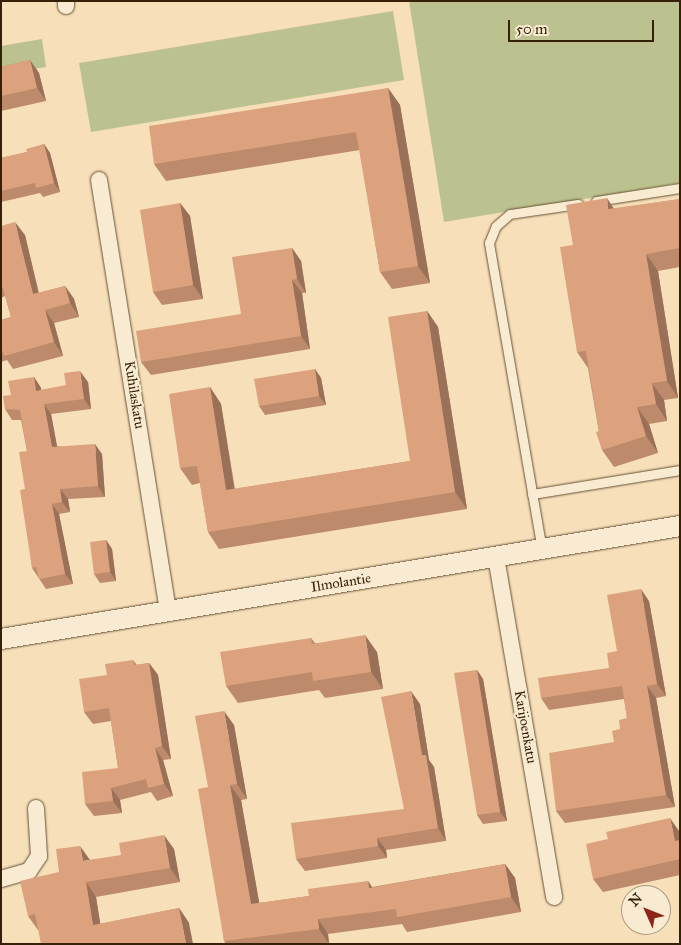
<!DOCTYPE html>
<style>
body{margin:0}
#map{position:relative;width:681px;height:945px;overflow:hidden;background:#f6dfb9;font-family:"IM FELL Great Primer",serif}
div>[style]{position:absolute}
.green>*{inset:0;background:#bcc28f}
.roads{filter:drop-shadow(0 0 1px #665033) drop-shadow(0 0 1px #665033)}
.service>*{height:9px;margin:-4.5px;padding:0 4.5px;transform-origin:4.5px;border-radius:4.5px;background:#f9ead2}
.minor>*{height:16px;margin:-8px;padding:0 8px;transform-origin:8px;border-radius:8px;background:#f9ead2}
.tertiary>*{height:20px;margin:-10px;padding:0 10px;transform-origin:10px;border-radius:10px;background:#f9ead2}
.wall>*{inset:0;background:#bd8b6c}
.shaded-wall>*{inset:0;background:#9a7158}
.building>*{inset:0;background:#dca27e}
span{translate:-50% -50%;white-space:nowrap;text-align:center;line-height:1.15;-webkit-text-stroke:4.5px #f9ead2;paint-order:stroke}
.street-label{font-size:14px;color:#362106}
.frame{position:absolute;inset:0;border:2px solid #362106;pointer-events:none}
.north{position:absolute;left:621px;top:885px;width:50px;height:50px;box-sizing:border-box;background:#f9ead2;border:1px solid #ab9a80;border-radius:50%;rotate:314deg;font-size:14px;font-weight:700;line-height:20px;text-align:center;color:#362106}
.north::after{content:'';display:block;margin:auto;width:18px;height:22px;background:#8f2418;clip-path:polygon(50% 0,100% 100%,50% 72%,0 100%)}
.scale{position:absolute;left:508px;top:20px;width:146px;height:22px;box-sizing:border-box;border:2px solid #362106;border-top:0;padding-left:6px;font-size:15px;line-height:18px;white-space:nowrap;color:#362106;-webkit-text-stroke:4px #f9ead2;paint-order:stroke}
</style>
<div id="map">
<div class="green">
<div style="clip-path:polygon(409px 1px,680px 1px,680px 183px,444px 222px)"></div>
<div style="clip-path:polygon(393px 11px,404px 80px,91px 132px,79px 63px)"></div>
<div style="clip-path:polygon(42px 39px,46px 67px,1px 74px,1px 46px)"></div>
</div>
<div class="roads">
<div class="service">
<div style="left:596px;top:201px;width:85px;rotate:-8.8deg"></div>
<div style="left:532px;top:494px;width:150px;rotate:-9.2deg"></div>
<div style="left:542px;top:550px;width:312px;rotate:-99.8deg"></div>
<div style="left:489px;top:243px;width:18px;rotate:-68deg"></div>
<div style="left:496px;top:226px;width:18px;rotate:-41deg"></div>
<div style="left:510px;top:214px;width:69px;rotate:-8.4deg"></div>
</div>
<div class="minor">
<div style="left:66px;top:1px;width:5px;rotate:90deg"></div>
<div style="left:99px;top:180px;width:436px;rotate:80.9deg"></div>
<div style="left:496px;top:557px;width:345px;rotate:80.3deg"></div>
<div style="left:1px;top:879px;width:29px;rotate:-16deg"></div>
<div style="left:29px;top:871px;width:18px;rotate:-56deg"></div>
<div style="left:39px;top:856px;width:48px;rotate:-93.6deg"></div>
</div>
<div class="tertiary">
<div style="left:1px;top:639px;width:688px;rotate:-9.45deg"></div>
</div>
</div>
<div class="wall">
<div style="clip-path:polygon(30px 60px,39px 73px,46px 101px,1px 111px,1px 67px)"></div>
<div style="clip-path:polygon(388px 88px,400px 105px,430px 283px,392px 289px,380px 272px,360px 150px,166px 181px,154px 164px)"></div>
<div style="clip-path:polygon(44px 144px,50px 153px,60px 192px,43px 197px,40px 193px,1px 202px,1px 158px,27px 152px)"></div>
<div style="clip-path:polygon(680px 199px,680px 267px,658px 271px,678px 398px,664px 400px,667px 421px,649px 424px,658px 453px,614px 467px,602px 450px,588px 368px,577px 352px,573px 245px,614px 209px)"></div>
<div style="clip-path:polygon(180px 203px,190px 216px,203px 299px,162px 305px,153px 292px)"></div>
<div style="clip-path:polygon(1px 226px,25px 235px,39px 293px,65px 286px,74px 299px,79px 317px,54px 323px,63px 356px,13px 369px,7px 360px,1px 362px,1px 320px,11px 317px,5px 296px,1px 298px)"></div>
<div style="clip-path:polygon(292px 248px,301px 261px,306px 293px,302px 293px,310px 349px,151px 375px,141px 362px,241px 314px)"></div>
<div style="clip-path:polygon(427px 311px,438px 327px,467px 509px,219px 549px,208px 532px,200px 483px,192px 485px,180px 468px,210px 387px,221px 404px,235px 489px,410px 461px)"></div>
<div style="clip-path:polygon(315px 369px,321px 378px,326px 405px,265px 415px,259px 406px)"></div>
<div style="clip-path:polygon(34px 377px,41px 388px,41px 390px,88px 382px,91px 409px,51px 414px,57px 446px,102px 454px,105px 497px,68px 499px,70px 512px,59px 514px,73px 584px,46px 589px,32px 568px,25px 489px,27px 451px,21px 420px,12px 420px,5px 409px,11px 395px)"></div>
<div style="clip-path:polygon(106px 540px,112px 549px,116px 581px,100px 583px,94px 574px)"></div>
<div style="clip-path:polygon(649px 601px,666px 696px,656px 698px,675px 807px,565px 823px,556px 811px,614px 742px,620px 729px,627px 718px,624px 699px,549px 710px,541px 698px,609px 668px,617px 651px)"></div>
<div style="clip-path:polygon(311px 638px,315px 643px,377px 652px,383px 689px,325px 698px,319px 690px,238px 703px,226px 686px)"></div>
<div style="clip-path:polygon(133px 660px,137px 665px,149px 663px,158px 675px,171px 759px,163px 760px,173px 796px,157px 801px,151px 792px,120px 800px,122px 813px,94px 816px,85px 804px,118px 768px,111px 721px,93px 724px,84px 712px,107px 675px)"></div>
<div style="clip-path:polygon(477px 670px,483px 679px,507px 821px,483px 824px,477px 815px)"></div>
<div style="clip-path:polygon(420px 704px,429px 760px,434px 767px,446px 841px,386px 850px,387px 858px,305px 871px,296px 859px,404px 809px)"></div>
<div style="clip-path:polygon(234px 725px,247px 799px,241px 800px,259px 903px,309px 896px,368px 881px,372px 887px,505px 864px,515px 878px,521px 912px,407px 932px,402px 924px,328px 934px,329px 944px,226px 944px,224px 941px,208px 787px)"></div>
<div style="clip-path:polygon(679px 831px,680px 835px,680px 875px,603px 892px,593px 879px)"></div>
<div style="clip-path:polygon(174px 849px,180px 882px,96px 897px,100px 924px,179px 908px,189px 923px,38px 930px,28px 916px,59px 872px,90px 860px)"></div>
</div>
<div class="shaded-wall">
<div style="clip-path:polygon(30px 60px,39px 73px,46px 101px,37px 88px)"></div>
<div style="clip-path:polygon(388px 88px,400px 105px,430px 283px,418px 266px)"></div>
<div style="clip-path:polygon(44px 144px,50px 153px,60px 192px,54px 183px)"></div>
<div style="clip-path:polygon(607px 198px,618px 215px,608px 209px)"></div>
<div style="clip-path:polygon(180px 203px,190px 216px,203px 299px,193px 285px)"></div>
<div style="clip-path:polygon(15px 222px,25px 235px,42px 308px,33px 294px)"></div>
<div style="clip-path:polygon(292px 248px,301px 261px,306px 293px,297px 279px)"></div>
<div style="clip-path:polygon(646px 254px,658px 271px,678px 398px,667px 381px)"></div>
<div style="clip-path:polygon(292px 280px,302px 293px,310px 349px,301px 336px)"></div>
<div style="clip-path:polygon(65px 286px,74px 299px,79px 317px,70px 303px)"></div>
<div style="clip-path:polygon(45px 310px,54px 323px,63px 356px,54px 342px)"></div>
<div style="clip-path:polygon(427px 311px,438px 327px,467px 509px,455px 492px)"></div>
<div style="clip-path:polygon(315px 369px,321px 378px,326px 405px,319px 396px)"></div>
<div style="clip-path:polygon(80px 371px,88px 382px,91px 409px,84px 399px)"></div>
<div style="clip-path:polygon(34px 377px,41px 388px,43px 401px,36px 391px)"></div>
<div style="clip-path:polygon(652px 383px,664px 400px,667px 421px,656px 404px)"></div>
<div style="clip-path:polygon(210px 387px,221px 404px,237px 507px,226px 490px)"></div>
<div style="clip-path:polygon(44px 404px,51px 414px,59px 457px,52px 447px)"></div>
<div style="clip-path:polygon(637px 407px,649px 424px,658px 453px,646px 436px)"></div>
<div style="clip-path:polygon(95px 444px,102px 454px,105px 497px,98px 486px)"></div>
<div style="clip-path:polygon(60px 489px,68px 499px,70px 512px,62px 502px)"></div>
<div style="clip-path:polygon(52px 504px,59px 514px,73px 584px,65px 574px)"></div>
<div style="clip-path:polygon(106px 540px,112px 549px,116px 581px,110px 572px)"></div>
<div style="clip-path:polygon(641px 589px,649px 601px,666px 696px,657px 684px)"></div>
<div style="clip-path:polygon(365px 635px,377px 652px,383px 689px,371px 672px)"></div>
<div style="clip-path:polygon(149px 663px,158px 675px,171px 759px,162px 746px)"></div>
<div style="clip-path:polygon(477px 670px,483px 679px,507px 821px,500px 812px)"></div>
<div style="clip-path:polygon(647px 686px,656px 698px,675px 807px,666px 795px)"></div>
<div style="clip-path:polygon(411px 691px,420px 704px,429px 760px,434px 767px,446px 841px,438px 828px,422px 755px)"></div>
<div style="clip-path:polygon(224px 711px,234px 725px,247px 799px,237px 784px)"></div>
<div style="clip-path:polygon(155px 748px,163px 760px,173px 796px,164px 784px)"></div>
<div style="clip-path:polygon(230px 785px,241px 800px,262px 918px,251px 904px)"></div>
<div style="clip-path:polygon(111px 788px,120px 800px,122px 813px,113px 801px)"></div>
<div style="clip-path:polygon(670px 818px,679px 831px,680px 835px,680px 848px,675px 841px)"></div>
<div style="clip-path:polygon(164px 835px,174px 849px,180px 882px,170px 868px)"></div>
<div style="clip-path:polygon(377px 838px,386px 850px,387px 858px,378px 846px)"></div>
<div style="clip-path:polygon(80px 846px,90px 860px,83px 861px)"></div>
<div style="clip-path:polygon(505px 864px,515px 878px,521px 912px,511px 897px)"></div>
<div style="clip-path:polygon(368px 881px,378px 896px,369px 888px)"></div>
<div style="clip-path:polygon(86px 882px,96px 897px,103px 940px,93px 925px)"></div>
<div style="clip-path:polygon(179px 908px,189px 923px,193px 944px,186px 944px)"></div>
<div style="clip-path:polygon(318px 919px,328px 934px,329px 944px,319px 929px)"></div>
</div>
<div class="building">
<div style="clip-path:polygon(30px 60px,37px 88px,1px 96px,1px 67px)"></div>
<div style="clip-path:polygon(388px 88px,418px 266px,380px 272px,356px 132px,154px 164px,149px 126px)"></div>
<div style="clip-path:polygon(44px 144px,54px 183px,36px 188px,35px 183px,1px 191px,1px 158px,27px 152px,26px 149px)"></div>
<div style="clip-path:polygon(607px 198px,608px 209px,680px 199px,680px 248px,646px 254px,667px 381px,652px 383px,656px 404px,637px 407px,646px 436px,602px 450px,596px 432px,599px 431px,586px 351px,577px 352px,560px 247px,573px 245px,566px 205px)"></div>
<div style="clip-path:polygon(180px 203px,193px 285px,153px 292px,140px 210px)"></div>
<div style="clip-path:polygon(15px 222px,33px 294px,65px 286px,70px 303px,45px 310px,54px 342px,4px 356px,1px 347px,1px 320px,11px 317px,1px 282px,1px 226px)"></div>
<div style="clip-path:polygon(292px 248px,297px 279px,292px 280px,301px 336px,141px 362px,136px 331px,241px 314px,232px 257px)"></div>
<div style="clip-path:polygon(427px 311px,455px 492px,208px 532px,197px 466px,180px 468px,169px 394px,210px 387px,226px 490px,410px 461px,388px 317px)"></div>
<div style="clip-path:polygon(315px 369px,319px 396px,259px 406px,254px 379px)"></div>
<div style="clip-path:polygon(80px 371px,84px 399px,44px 404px,52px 447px,95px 444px,98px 486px,60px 489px,62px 502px,52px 504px,65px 574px,39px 579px,36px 567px,32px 568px,20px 490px,25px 489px,19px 452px,27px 451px,20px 410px,5px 409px,3px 396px,11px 395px,8px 381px,34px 377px,36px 391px,66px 385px,64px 373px)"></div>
<div style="clip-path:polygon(106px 540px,110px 572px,94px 574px,90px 542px)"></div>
<div style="clip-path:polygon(641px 589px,657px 684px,647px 686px,666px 795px,556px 811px,549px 753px,614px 742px,612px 731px,620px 729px,619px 720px,627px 718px,622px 686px,541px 698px,538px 678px,609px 668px,607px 653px,617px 651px,607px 595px)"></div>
<div style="clip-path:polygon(365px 635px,371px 672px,313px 681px,312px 672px,226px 686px,220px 652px,311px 638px,312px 644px)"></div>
<div style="clip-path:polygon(133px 660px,134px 665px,149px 663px,162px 746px,155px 748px,164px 784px,148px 788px,146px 779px,111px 788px,113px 801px,85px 804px,82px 772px,118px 768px,109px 708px,84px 712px,79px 679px,107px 675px,105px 664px)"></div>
<div style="clip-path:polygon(477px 670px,500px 812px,477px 815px,454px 673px)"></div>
<div style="clip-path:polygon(411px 691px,422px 755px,426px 755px,438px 828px,377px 838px,378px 846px,296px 859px,291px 823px,404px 809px,381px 697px)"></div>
<div style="clip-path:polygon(224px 711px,237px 784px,230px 785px,251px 904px,309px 896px,308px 889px,368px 881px,369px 888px,505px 864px,511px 897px,397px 917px,396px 909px,318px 919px,319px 929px,224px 941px,198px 789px,208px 787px,195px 716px)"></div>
<div style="clip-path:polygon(670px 818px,675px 841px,680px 840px,680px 859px,593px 879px,586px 844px,608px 839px,606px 832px)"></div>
<div style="clip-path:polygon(164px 835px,170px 868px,86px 882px,93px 925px,179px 908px,186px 944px,41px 944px,35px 914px,28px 916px,20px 881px,59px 872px,56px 849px,80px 846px,83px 861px,121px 855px,119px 843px)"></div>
</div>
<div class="street-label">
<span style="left:134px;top:395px;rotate:81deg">Kuhilaskatu</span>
<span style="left:341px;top:583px;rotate:-9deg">Ilmolantie</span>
<span style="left:525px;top:727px;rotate:80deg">Karijoenkatu</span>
</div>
<div class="frame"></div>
<div class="north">N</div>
<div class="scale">50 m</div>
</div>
